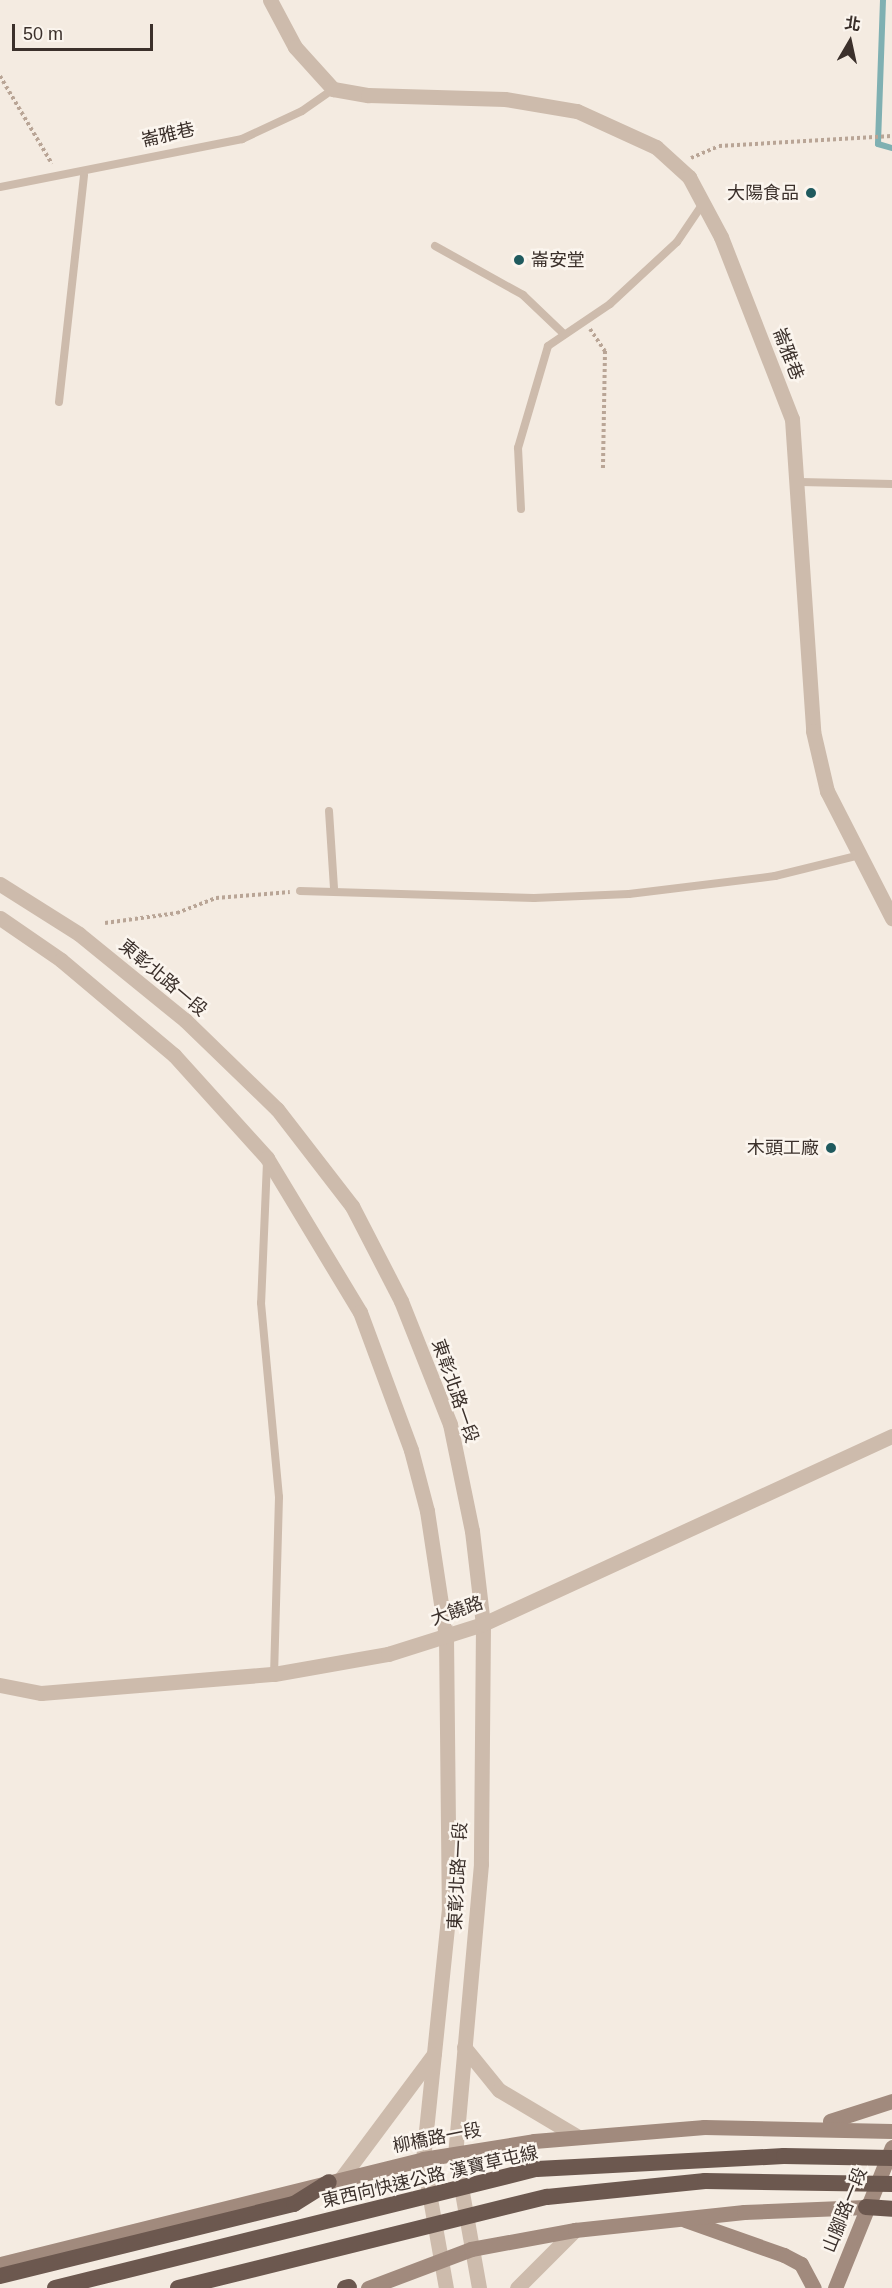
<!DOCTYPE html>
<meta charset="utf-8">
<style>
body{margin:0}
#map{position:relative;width:892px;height:2288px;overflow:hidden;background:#f4ebe1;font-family:Helvetica,"Noto Sans TC",sans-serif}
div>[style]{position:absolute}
.stream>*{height:6px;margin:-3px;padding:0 3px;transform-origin:3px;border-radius:3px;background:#7fb0b2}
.path>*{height:4px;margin-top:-2px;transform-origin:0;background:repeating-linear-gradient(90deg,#b9a596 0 3px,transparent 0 6px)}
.service>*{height:8px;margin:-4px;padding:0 4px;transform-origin:4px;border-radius:4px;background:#cdbbac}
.tertiary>*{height:15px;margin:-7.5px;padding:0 7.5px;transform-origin:7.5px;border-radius:7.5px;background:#cdbbac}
.secondary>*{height:15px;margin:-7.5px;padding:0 7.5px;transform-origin:7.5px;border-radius:7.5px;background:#a18a7d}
.trunk>*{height:16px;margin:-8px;padding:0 8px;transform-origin:8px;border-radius:8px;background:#6c584f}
.trunk-bridge>*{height:16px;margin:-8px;padding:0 8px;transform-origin:8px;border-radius:8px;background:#6c584f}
.dots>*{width:16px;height:16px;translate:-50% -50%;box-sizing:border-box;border:3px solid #fbf5ee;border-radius:50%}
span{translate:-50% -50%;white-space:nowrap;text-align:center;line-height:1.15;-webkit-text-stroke:5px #fbf5ee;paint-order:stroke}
.street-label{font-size:18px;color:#3b302b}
.poi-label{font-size:18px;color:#3b302b}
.right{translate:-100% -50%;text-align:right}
.left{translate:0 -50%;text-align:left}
.north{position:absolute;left:820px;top:12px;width:60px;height:60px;-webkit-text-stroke:4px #fbf5ee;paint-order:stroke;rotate:9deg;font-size:16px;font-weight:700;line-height:24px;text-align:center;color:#3b302b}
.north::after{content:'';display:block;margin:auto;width:21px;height:27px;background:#3b302b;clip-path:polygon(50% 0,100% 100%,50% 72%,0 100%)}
.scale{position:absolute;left:12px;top:24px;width:141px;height:27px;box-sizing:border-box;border:3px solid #3b302b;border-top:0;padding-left:8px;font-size:18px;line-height:21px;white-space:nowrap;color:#3b302b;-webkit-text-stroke:4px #fbf5ee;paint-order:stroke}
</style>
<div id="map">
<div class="stream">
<div style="left:883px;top:0;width:144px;rotate:92deg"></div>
<div style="left:878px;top:144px;width:15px;rotate:16deg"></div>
</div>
<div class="path">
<div style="left:0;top:76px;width:102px;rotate:59.4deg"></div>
<div style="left:691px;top:158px;width:30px;rotate:-23deg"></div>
<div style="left:719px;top:146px;width:173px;rotate:-3.3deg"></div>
<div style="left:590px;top:329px;width:27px;rotate:56deg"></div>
<div style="left:605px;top:351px;width:120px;rotate:91deg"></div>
<div style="left:105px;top:923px;width:73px;rotate:-7.9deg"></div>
<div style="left:177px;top:913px;width:42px;rotate:-21deg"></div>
<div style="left:216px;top:898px;width:74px;rotate:-4.6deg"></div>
</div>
<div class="service">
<div style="left:0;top:187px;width:247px;rotate:-11.2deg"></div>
<div style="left:242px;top:139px;width:66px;rotate:-25deg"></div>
<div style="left:302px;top:111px;width:38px;rotate:-35deg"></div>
<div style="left:435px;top:246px;width:101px;rotate:29.1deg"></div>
<div style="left:523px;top:295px;width:57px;rotate:43.6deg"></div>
<div style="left:59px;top:402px;width:228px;rotate:-83.7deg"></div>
<div style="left:800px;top:482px;width:92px;rotate:1.2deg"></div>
<div style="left:521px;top:509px;width:61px;rotate:-92.8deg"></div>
<div style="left:518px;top:448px;width:106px;rotate:-73.6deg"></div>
<div style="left:548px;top:346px;width:75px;rotate:-34.1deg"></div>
<div style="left:610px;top:304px;width:91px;rotate:-42.8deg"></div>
<div style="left:677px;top:242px;width:48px;rotate:-56deg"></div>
<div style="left:329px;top:811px;width:78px;rotate:86.3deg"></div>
<div style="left:300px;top:891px;width:234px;rotate:1.7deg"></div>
<div style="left:534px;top:898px;width:95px;rotate:-2.4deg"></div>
<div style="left:629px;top:894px;width:147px;rotate:-7deg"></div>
<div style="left:775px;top:876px;width:83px;rotate:-13.9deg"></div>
<div style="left:267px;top:1162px;width:141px;rotate:92.4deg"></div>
<div style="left:261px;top:1303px;width:195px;rotate:84.7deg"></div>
<div style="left:279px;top:1497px;width:177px;rotate:91.6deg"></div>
</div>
<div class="tertiary">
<div style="left:270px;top:0;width:53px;rotate:62deg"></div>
<div style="left:295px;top:47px;width:57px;rotate:47.9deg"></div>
<div style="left:333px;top:89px;width:36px;rotate:10deg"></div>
<div style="left:368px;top:95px;width:137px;rotate:1.7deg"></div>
<div style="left:505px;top:99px;width:73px;rotate:9.5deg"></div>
<div style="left:577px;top:111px;width:87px;rotate:24.5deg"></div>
<div style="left:656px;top:147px;width:45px;rotate:42.3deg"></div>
<div style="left:689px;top:177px;width:68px;rotate:61.9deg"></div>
<div style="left:721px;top:237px;width:195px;rotate:68.7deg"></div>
<div style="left:792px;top:419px;width:313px;rotate:86.1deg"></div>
<div style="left:813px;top:731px;width:62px;rotate:76.9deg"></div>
<div style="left:827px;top:791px;width:143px;rotate:62.9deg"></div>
<div style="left:0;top:884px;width:93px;rotate:32.3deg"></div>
<div style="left:79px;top:934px;width:136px;rotate:39.1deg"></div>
<div style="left:185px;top:1020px;width:128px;rotate:44.1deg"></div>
<div style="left:277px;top:1109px;width:123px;rotate:52.3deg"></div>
<div style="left:352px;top:1206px;width:107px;rotate:62.7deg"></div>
<div style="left:401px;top:1301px;width:132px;rotate:68.3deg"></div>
<div style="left:450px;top:1424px;width:109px;rotate:78.4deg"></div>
<div style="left:472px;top:1531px;width:94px;rotate:83.3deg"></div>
<div style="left:483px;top:1624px;width:240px;rotate:90.5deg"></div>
<div style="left:481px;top:1864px;width:290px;rotate:95.1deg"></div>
<div style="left:455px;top:2153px;width:137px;rotate:79.9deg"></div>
<div style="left:0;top:918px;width:74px;rotate:34.5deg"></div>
<div style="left:61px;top:960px;width:148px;rotate:40.1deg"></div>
<div style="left:174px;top:1055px;width:139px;rotate:47.9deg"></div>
<div style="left:267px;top:1158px;width:180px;rotate:58.9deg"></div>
<div style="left:360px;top:1312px;width:147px;rotate:69.7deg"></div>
<div style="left:411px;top:1450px;width:63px;rotate:75.3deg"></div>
<div style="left:427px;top:1511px;width:126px;rotate:81.4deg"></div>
<div style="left:446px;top:1636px;width:272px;rotate:89.4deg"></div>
<div style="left:449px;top:1908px;width:252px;rotate:95.9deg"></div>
<div style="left:423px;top:2159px;width:131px;rotate:79.9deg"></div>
<div style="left:0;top:1685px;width:42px;rotate:11deg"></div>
<div style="left:41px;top:1693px;width:234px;rotate:-4.7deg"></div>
<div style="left:274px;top:1674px;width:116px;rotate:-10deg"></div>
<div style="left:388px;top:1654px;width:100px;rotate:-17.5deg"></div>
<div style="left:483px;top:1624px;width:450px;rotate:-24.7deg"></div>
<div style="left:464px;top:2047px;width:55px;rotate:50.9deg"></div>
<div style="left:499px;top:2090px;width:92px;rotate:30.7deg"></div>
<div style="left:340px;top:2180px;width:157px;rotate:-53.3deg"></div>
<div style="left:517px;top:2288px;width:82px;rotate:-45deg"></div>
</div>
<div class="secondary">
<div style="left:830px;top:2121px;width:65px;rotate:-17.9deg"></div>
<div style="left:685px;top:2220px;width:105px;rotate:19.5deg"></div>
<div style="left:784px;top:2255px;width:19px;rotate:28deg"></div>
<div style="left:801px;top:2264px;width:27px;rotate:62deg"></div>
<div style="left:0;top:2264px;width:436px;rotate:-13.9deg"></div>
<div style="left:423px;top:2159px;width:112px;rotate:-9.2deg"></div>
<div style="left:534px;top:2141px;width:171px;rotate:-4.7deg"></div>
<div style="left:704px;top:2127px;width:188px;rotate:1.2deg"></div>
<div style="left:368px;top:2288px;width:110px;rotate:-20.7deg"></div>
<div style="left:471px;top:2249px;width:106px;rotate:-10.4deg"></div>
<div style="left:575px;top:2230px;width:170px;rotate:-6.1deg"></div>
<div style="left:744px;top:2212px;width:122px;rotate:-2.3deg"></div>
<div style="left:835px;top:2288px;width:152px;rotate:-68deg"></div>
</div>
<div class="trunk">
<div style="left:866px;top:2207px;width:26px;rotate:4deg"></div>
<div style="left:0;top:2276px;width:303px;rotate:-13.8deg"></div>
<div style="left:294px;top:2204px;width:41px;rotate:-32.2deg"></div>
<div style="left:345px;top:2288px;width:4px;rotate:-14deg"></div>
</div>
<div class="trunk-bridge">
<div style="left:55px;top:2288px;width:496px;rotate:-13.9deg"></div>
<div style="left:537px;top:2169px;width:247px;rotate:-3deg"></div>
<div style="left:784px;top:2156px;width:108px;rotate:1.1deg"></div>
<div style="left:178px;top:2288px;width:380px;rotate:-13.9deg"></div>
<div style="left:547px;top:2197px;width:159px;rotate:-5.8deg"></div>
<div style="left:705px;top:2181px;width:187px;rotate:0.9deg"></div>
</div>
<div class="dots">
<div style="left:811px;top:193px;background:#1f5a5e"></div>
<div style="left:519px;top:260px;background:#1f5a5e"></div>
<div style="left:831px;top:1148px;background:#1f5a5e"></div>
</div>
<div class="street-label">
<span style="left:168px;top:135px;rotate:-13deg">崙雅巷</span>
<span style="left:788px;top:354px;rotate:69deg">崙雅巷</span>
<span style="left:163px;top:978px;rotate:40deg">東彰北路一段</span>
<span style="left:455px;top:1391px;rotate:71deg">東彰北路一段</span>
<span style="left:457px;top:1611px;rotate:-19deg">大饒路</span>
<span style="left:458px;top:1876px;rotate:-87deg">東彰北路一段</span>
<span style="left:437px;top:2138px;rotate:-11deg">柳橋路一段</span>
<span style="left:430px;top:2177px;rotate:-13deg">東西向快速公路 漢寶草屯線</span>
<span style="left:845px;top:2210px;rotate:-68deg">山腳路一段</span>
</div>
<div class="poi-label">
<span class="right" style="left:799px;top:193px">大陽食品</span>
<span class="left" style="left:531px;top:260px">崙安堂</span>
<span class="right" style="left:819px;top:1148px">木頭工廠</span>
</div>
<div class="north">北</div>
<div class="scale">50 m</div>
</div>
